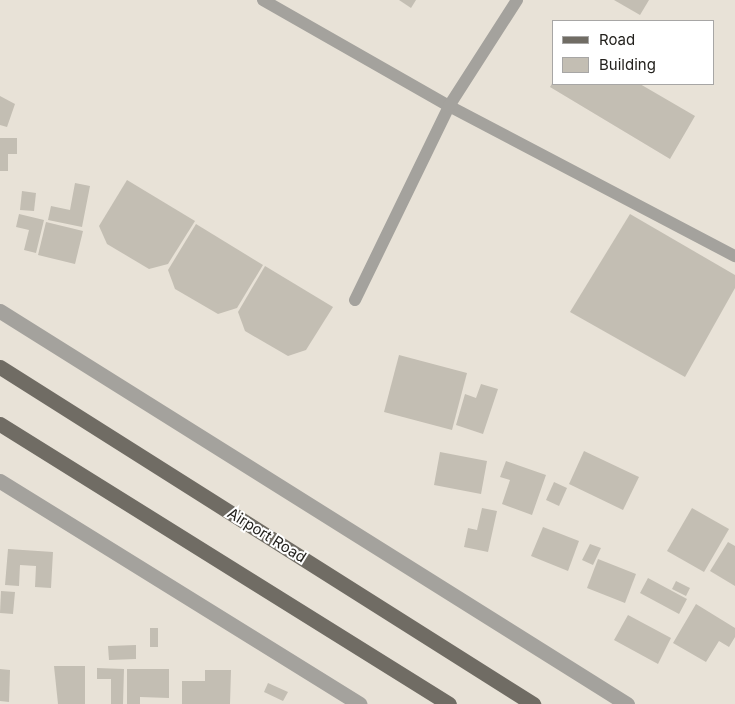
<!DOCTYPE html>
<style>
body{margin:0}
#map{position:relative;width:735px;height:704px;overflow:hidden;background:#e8e2d7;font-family:Inter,sans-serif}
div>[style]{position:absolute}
.building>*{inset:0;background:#c3beb3}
.service>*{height:12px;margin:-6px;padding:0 6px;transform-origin:6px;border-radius:6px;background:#a4a29d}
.minor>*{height:15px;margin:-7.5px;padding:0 7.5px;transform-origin:7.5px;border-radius:7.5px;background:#a4a29d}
.tertiary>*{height:15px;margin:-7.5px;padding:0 7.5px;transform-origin:7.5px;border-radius:7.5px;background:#a4a29d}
.primary>*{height:15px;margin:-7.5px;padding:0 7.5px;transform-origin:7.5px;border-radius:7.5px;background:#706c64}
span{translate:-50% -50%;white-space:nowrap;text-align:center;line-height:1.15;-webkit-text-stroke:4px #fff;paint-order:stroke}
.street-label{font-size:15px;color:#23211d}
.legend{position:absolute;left:552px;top:20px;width:162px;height:65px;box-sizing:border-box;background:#fff;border:1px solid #a7a6a5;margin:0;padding:6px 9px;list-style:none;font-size:15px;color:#23211d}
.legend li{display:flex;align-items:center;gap:10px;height:25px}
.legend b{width:25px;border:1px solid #a7a6a5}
</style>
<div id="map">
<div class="building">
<div style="clip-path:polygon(399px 0,416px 0,411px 8px)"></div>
<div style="clip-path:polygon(614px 0,649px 0,640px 15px)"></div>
<div style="clip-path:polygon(554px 80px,554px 84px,640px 84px,695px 116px,670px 159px,550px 87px)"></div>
<div style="clip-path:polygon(0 96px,15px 104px,7px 127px,0 125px)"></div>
<div style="clip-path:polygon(0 138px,17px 138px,17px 154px,8px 154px,8px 171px,0 171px)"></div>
<div style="clip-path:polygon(127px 180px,195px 221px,168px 264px,149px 269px,107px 244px,99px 226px)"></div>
<div style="clip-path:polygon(75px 183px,90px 186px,82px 227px,48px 220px,51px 206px,70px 210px)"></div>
<div style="clip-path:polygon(22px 191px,36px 193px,34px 211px,20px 210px)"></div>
<div style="clip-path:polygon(19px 214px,44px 220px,36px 253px,24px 250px,29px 230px,16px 227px)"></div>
<div style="clip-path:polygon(630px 214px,735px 275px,735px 288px,685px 377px,570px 312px)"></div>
<div style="clip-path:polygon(46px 222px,83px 231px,75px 264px,38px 255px)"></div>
<div style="clip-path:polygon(196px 224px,263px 265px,237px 308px,218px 314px,175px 289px,168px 270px)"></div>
<div style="clip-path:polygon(265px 266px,333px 307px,306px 350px,288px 356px,245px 331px,238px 312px)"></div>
<div style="clip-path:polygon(399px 355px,467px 373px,452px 430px,384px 412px)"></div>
<div style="clip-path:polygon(481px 384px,498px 389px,483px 434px,456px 425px,465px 394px,476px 398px)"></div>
<div style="clip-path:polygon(584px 451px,639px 477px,623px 510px,569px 484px)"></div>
<div style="clip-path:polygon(440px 452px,487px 461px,481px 494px,434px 485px)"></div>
<div style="clip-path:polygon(506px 461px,546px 475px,532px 515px,502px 504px,510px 480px,500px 477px)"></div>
<div style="clip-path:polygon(554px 482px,567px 488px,559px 506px,546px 500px)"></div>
<div style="clip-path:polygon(482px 508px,497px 511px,488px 552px,464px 547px,468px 528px,477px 530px)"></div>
<div style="clip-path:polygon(692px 508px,729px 529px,704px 572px,667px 551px)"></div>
<div style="clip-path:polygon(543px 527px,579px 541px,568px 571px,531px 556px)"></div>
<div style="clip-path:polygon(728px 542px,735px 546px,735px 586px,710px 571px)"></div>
<div style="clip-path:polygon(590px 544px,601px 548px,593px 565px,582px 560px)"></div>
<div style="clip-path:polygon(8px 549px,53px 552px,51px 588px,35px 587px,36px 566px,20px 565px,19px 586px,5px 585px)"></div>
<div style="clip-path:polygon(598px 559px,636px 574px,625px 603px,587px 588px)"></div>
<div style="clip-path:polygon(648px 578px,687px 599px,679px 614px,640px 593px)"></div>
<div style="clip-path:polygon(676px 581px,690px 588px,686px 596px,672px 589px)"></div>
<div style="clip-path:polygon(1px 591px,15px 592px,13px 614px,0 613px)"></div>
<div style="clip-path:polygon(696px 604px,735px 628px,735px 637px,729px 647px,719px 641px,706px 662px,673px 643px)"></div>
<div style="clip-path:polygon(628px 615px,671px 638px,658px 664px,614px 640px)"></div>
<div style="clip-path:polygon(150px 628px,158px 628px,158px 647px,150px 647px)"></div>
<div style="clip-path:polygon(136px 645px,136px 659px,109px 660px,108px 646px)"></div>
<div style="clip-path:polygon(54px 666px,85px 666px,85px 704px,58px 704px)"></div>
<div style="clip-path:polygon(97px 668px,124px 669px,123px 704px,111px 704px,111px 679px,97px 679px)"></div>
<div style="clip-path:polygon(0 669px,10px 670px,9px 702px,0 701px)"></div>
<div style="clip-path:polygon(127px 669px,169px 669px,169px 698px,140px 697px,140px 704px,127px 704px)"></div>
<div style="clip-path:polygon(205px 670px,231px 670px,230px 704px,182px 704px,182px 681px,205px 681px)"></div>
<div style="clip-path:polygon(268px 683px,288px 692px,283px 701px,264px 692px)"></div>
</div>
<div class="service">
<div style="left:263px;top:0;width:214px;rotate:29.7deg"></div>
<div style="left:449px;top:106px;width:323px;rotate:27.7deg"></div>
<div style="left:355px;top:300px;width:216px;rotate:-64.1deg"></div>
<div style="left:449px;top:106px;width:126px;rotate:-57.3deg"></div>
</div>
<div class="minor">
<div style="left:0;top:311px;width:740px;rotate:32.08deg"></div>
</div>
<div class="tertiary">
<div style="left:0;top:481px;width:423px;rotate:31.8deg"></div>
</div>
<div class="primary">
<div style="left:0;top:367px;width:631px;rotate:32.3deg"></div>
<div style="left:0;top:424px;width:529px;rotate:31.95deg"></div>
</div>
<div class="street-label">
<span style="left:267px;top:535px;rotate:32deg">Airport Road</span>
</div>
<ul class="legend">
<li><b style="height:6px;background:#706c64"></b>Road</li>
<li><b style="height:14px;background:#c3beb3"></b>Building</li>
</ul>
</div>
